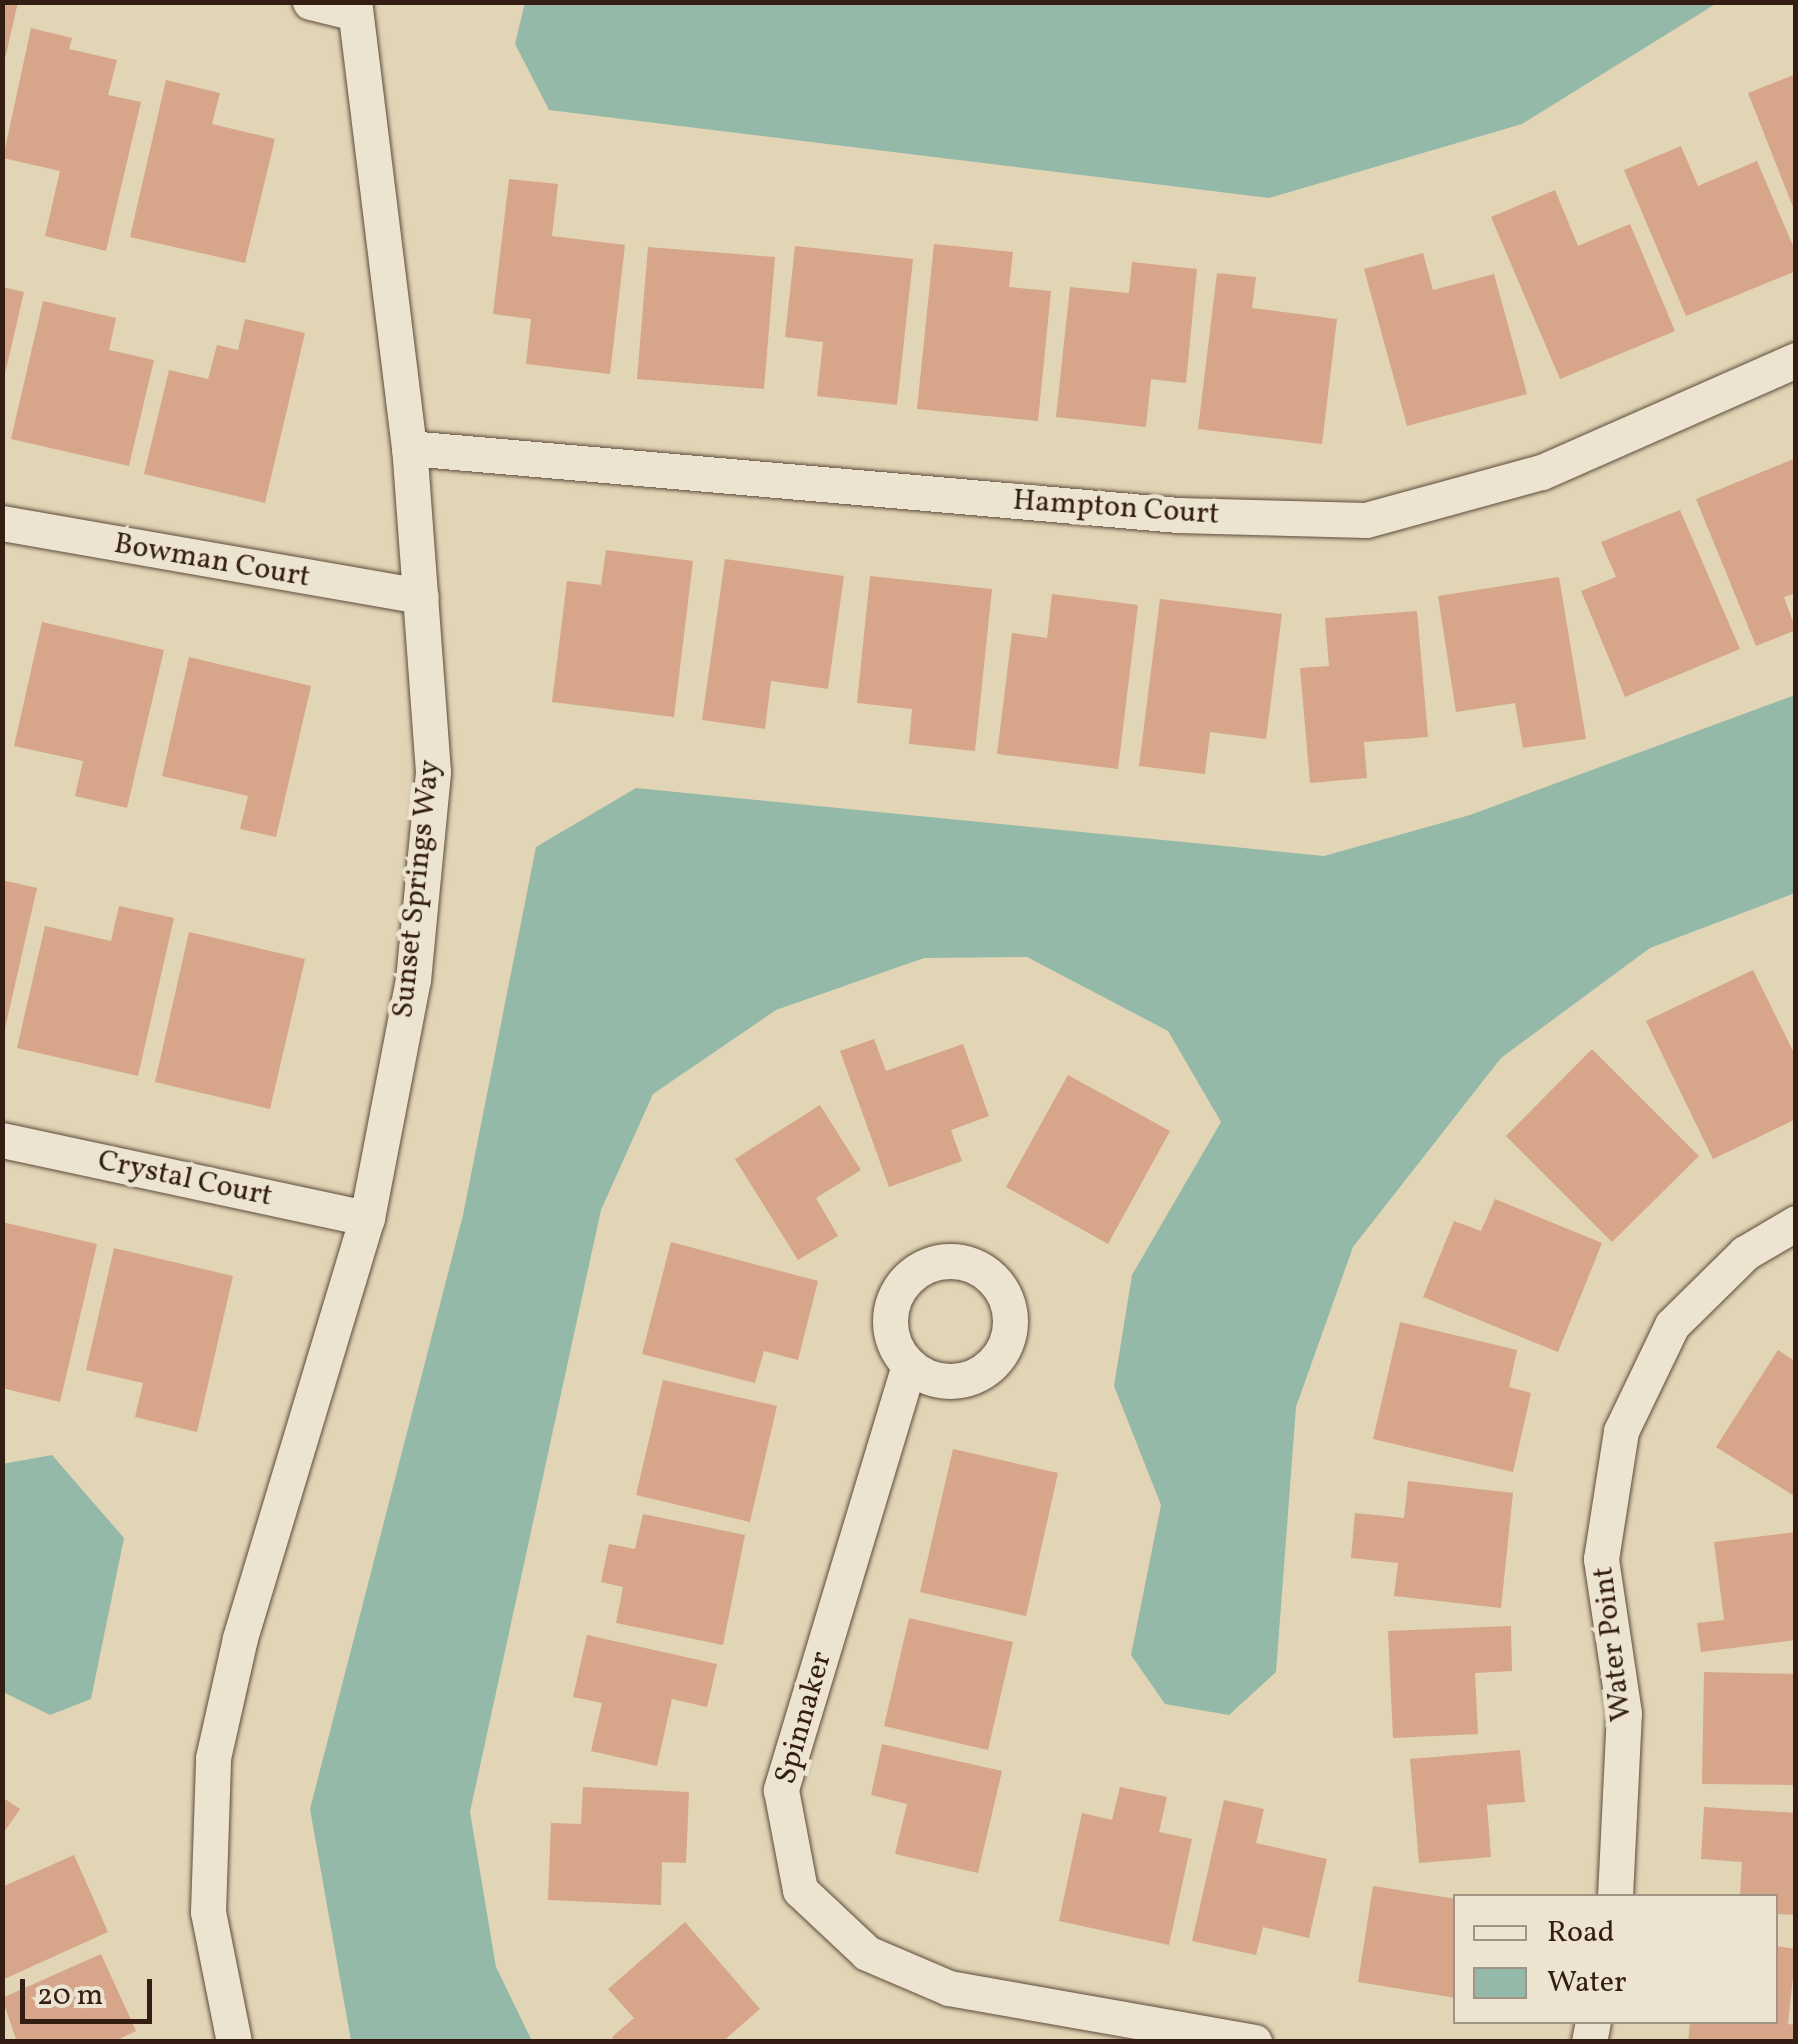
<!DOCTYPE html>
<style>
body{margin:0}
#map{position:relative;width:1798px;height:2044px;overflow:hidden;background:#e1d5b6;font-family:Vollkorn,serif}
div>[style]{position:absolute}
.water>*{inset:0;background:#95b9a8}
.building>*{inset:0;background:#d6a58a}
.roads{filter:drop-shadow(0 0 2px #5f4b3b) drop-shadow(0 0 2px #5f4b3b)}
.street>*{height:35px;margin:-17.5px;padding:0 17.5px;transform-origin:17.5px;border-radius:17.5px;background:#ece4d0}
.street>.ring{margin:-17.5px;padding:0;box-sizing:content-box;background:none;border:35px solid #ece4d0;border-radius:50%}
span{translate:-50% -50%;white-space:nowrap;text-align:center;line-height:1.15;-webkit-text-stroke:9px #ece4d0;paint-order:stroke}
.street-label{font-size:30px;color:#341d12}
.frame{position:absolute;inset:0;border:5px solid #341d12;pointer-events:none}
.legend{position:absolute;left:1453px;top:1894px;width:325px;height:130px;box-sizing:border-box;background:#ece4d0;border:2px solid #a29484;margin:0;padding:12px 18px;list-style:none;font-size:30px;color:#341d12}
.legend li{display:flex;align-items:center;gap:20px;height:50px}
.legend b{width:50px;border:2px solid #a29484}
.scale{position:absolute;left:20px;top:1979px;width:132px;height:45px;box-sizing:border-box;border:5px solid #341d12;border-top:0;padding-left:12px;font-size:30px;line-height:35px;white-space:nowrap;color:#341d12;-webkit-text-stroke:8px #ece4d0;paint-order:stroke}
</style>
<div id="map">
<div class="water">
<div style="clip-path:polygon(525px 2px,1717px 2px,1717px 3px,1522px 124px,1269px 198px,549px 110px,515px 44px)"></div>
<div style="clip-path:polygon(1795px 695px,1795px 893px,1650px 948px,1501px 1058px,1353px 1247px,1296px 1407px,1276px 1672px,1229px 1715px,1165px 1704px,1131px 1655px,1161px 1505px,1114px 1386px,1132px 1275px,1221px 1122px,1168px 1031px,1027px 957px,924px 958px,776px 1010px,653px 1094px,601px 1210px,470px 1812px,496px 1967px,532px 2041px,351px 2041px,310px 1809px,463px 1215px,536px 847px,636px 788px,1324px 856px,1470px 815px)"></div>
<div style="clip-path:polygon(52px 1455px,124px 1538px,91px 1699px,50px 1715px,3px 1692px,2px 1464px)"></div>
</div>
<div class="building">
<div style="clip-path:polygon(2px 2px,18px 2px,4px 63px,2px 63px)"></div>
<div style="clip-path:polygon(31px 28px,72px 38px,69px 49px,117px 60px,108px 95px,141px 102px,106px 251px,45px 236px,60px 171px,3px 158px)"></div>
<div style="clip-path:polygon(1796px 74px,1796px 212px,1795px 212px,1748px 93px)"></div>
<div style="clip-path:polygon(166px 80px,220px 93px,212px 124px,275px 139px,245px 263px,130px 237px)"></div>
<div style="clip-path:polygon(1681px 146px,1698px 186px,1757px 161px,1796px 253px,1796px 271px,1686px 316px,1624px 170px)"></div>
<div style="clip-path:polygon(509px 179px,558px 184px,552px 236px,625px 245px,610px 374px,526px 364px,531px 319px,493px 314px)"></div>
<div style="clip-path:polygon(1555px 190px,1578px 246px,1630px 224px,1675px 331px,1560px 379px,1491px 217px)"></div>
<div style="clip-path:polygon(934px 244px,1013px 252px,1009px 287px,1051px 291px,1038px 421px,917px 409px)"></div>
<div style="clip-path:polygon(795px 246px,913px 259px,897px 405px,817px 396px,823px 342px,785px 337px)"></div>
<div style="clip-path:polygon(648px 247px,775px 257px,764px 389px,637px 379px)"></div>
<div style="clip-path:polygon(1423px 253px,1433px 290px,1494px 274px,1527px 394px,1407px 426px,1364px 269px)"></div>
<div style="clip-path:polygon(1132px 262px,1197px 269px,1186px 383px,1151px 379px,1146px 427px,1056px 417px,1070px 287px,1129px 293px)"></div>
<div style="clip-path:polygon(1217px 273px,1256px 277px,1252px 308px,1337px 319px,1322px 444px,1198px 429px)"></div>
<div style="clip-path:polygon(2px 287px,24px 292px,4px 378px,2px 378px)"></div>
<div style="clip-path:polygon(43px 301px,116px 318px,109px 350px,154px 360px,129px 466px,11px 439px)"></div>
<div style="clip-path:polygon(245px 319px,305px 333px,265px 503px,144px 474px,169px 370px,208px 379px,217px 345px,238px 350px)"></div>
<div style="clip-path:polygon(1796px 458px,1796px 593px,1784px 597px,1796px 630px,1756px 646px,1696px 499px)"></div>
<div style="clip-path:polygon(1680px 510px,1740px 649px,1625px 697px,1581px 591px,1616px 577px,1601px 542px)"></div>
<div style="clip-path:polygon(606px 550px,693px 561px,674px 717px,552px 702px,567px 581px,601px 585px)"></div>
<div style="clip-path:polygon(725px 559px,844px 576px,828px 689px,771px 681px,765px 729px,702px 720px)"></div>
<div style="clip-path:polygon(870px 576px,992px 589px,975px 751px,909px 744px,912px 709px,857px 703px)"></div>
<div style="clip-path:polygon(1559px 577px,1586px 739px,1523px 748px,1515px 703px,1456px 712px,1438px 596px)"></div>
<div style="clip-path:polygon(1052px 594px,1138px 605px,1118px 769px,997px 754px,1012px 633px,1047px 638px)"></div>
<div style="clip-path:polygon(1160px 599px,1282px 614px,1266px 739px,1210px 732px,1205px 774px,1139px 766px)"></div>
<div style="clip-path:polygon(1417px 611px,1428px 737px,1364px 742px,1367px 778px,1310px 783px,1300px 668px,1329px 666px,1325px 618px)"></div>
<div style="clip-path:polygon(42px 622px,164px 650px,127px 808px,75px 796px,83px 761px,14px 746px)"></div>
<div style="clip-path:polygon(189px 657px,311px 686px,276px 837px,240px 829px,248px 796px,162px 776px)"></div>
<div style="clip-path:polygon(2px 880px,37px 888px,4px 1033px,2px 1032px)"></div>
<div style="clip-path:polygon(119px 906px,174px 918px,138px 1076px,17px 1048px,45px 926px,111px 941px)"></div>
<div style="clip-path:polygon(189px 932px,305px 959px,270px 1109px,155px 1082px)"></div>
<div style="clip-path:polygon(1753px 970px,1796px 1057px,1796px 1119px,1713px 1159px,1646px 1021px)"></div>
<div style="clip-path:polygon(874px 1039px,886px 1071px,963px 1044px,989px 1116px,951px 1130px,962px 1161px,889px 1187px,840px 1051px)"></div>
<div style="clip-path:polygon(1592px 1049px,1699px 1156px,1612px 1242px,1506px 1136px)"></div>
<div style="clip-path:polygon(1068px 1075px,1170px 1131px,1108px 1244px,1006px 1187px)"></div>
<div style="clip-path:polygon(820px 1105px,861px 1170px,816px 1198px,838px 1236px,798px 1260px,735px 1159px)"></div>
<div style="clip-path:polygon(1495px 1199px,1602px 1243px,1558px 1352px,1423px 1297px,1454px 1221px,1481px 1231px)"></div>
<div style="clip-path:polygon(2px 1222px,97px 1244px,60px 1402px,2px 1388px)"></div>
<div style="clip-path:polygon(671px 1242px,818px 1281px,798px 1360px,764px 1351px,755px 1383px,642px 1354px)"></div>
<div style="clip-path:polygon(114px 1248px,233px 1276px,197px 1432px,135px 1417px,143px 1383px,86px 1370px)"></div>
<div style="clip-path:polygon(1400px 1322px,1517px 1350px,1509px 1387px,1531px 1393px,1513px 1472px,1373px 1439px)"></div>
<div style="clip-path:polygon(1778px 1350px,1796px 1362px,1796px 1497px,1716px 1447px)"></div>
<div style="clip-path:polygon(663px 1380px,777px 1406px,750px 1522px,636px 1495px)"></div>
<div style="clip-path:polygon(953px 1449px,1058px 1473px,1026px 1616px,920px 1592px)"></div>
<div style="clip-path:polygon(1408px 1481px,1513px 1493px,1501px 1608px,1394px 1596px,1398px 1563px,1351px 1558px,1355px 1513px,1404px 1518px)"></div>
<div style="clip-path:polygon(643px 1514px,745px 1535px,723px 1645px,616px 1623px,623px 1587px,601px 1582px,609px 1544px,635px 1549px)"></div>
<div style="clip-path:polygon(1796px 1532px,1796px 1640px,1701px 1652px,1697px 1623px,1724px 1620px,1714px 1542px)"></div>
<div style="clip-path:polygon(909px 1618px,1013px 1642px,988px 1750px,884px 1726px)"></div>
<div style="clip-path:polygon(1511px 1626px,1512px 1671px,1475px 1673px,1478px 1734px,1393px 1738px,1388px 1631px)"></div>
<div style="clip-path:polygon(587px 1635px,717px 1664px,707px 1707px,672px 1699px,657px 1766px,591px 1751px,602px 1703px,573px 1697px)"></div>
<div style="clip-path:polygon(1704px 1672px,1796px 1674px,1796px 1785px,1702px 1784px)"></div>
<div style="clip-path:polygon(882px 1744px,1002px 1771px,978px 1873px,895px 1854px,907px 1804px,871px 1795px)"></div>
<div style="clip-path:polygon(1520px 1750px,1525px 1802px,1487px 1805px,1491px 1857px,1419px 1863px,1410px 1759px)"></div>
<div style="clip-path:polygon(583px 1787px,689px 1792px,686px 1863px,662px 1862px,661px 1905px,548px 1900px,551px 1823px,581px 1824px)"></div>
<div style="clip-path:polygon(1120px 1787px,1167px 1797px,1159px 1832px,1192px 1839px,1169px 1945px,1059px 1921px,1082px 1813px,1112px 1820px)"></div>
<div style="clip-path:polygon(2px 1797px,20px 1809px,2px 1835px)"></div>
<div style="clip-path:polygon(1224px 1800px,1264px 1809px,1256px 1843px,1327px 1859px,1309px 1938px,1263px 1927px,1256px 1955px,1192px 1941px)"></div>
<div style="clip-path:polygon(1704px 1807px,1796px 1813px,1796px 1915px,1776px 1914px,1776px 1896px,1740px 1896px,1742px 1862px,1701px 1859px)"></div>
<div style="clip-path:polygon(74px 1855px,108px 1932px,2px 1980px,2px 1887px)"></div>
<div style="clip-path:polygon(1373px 1886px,1456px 1899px,1456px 1998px,1358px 1982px)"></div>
<div style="clip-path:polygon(685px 1922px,760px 2009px,722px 2042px,616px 2042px,612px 2037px,634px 2018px,608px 1989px)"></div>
<div style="clip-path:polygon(1776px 1946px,1796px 1949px,1788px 2024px,1796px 2025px,1796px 2042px,1688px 2042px,1690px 2022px,1776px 2022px)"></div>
<div style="clip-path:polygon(101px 1954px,136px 2031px,113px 2042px,17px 2042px,2px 1998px)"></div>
</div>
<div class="roads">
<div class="street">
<div style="left:310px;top:2px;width:46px;rotate:13.7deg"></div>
<div style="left:409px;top:448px;width:772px;rotate:4.98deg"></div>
<div style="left:1178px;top:515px;width:188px;rotate:1.5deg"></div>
<div style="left:1366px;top:520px;width:182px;rotate:-15.3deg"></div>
<div style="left:1542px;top:472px;width:278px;rotate:-23.8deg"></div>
<div style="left:2px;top:523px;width:425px;rotate:9.9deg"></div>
<div style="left:2px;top:1140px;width:373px;rotate:12.1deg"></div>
<div class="ring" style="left:890px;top:1261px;width:85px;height:85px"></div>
<div style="left:909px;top:1365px;width:444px;rotate:106.8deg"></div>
<div style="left:781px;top:1790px;width:102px;rotate:79.2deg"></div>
<div style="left:800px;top:1890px;width:92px;rotate:43.2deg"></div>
<div style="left:867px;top:1953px;width:89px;rotate:23.1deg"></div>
<div style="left:949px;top:1988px;width:310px;rotate:10deg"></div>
<div style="left:1615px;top:1896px;width:183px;rotate:-87.2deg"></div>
<div style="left:1624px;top:1713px;width:156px;rotate:-98.5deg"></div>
<div style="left:1601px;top:1559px;width:130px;rotate:-81.1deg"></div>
<div style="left:1621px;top:1431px;width:118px;rotate:-64.3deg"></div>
<div style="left:1672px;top:1325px;width:103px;rotate:-44.6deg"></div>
<div style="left:1745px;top:1253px;width:59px;rotate:-30.5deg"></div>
<div style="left:234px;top:2042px;width:133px;rotate:-101.3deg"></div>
<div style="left:208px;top:1912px;width:154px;rotate:-88.1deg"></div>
<div style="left:213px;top:1758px;width:123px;rotate:-77.3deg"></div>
<div style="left:240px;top:1638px;width:439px;rotate:-73.2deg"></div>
<div style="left:367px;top:1218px;width:242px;rotate:-79.1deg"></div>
<div style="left:413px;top:980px;width:209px;rotate:-84.5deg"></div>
<div style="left:433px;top:772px;width:325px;rotate:-94.2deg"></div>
<div style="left:409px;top:448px;width:449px;rotate:-97deg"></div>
<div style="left:1589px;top:2042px;width:20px;rotate:-79deg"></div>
</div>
</div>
<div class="street-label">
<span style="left:1116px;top:508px;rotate:4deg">Hampton Court</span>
<span style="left:212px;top:561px;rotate:10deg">Bowman Court</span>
<span style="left:417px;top:889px;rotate:-84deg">Sunset Springs Way</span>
<span style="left:185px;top:1179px;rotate:12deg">Crystal Court</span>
<span style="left:1613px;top:1644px;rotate:-97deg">Water Point</span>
<span style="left:804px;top:1718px;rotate:-74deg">Spinnaker</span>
</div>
<div class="frame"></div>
<ul class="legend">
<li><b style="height:12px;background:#ece4d0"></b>Road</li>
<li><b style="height:28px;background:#95b9a8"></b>Water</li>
</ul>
<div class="scale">20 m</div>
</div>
